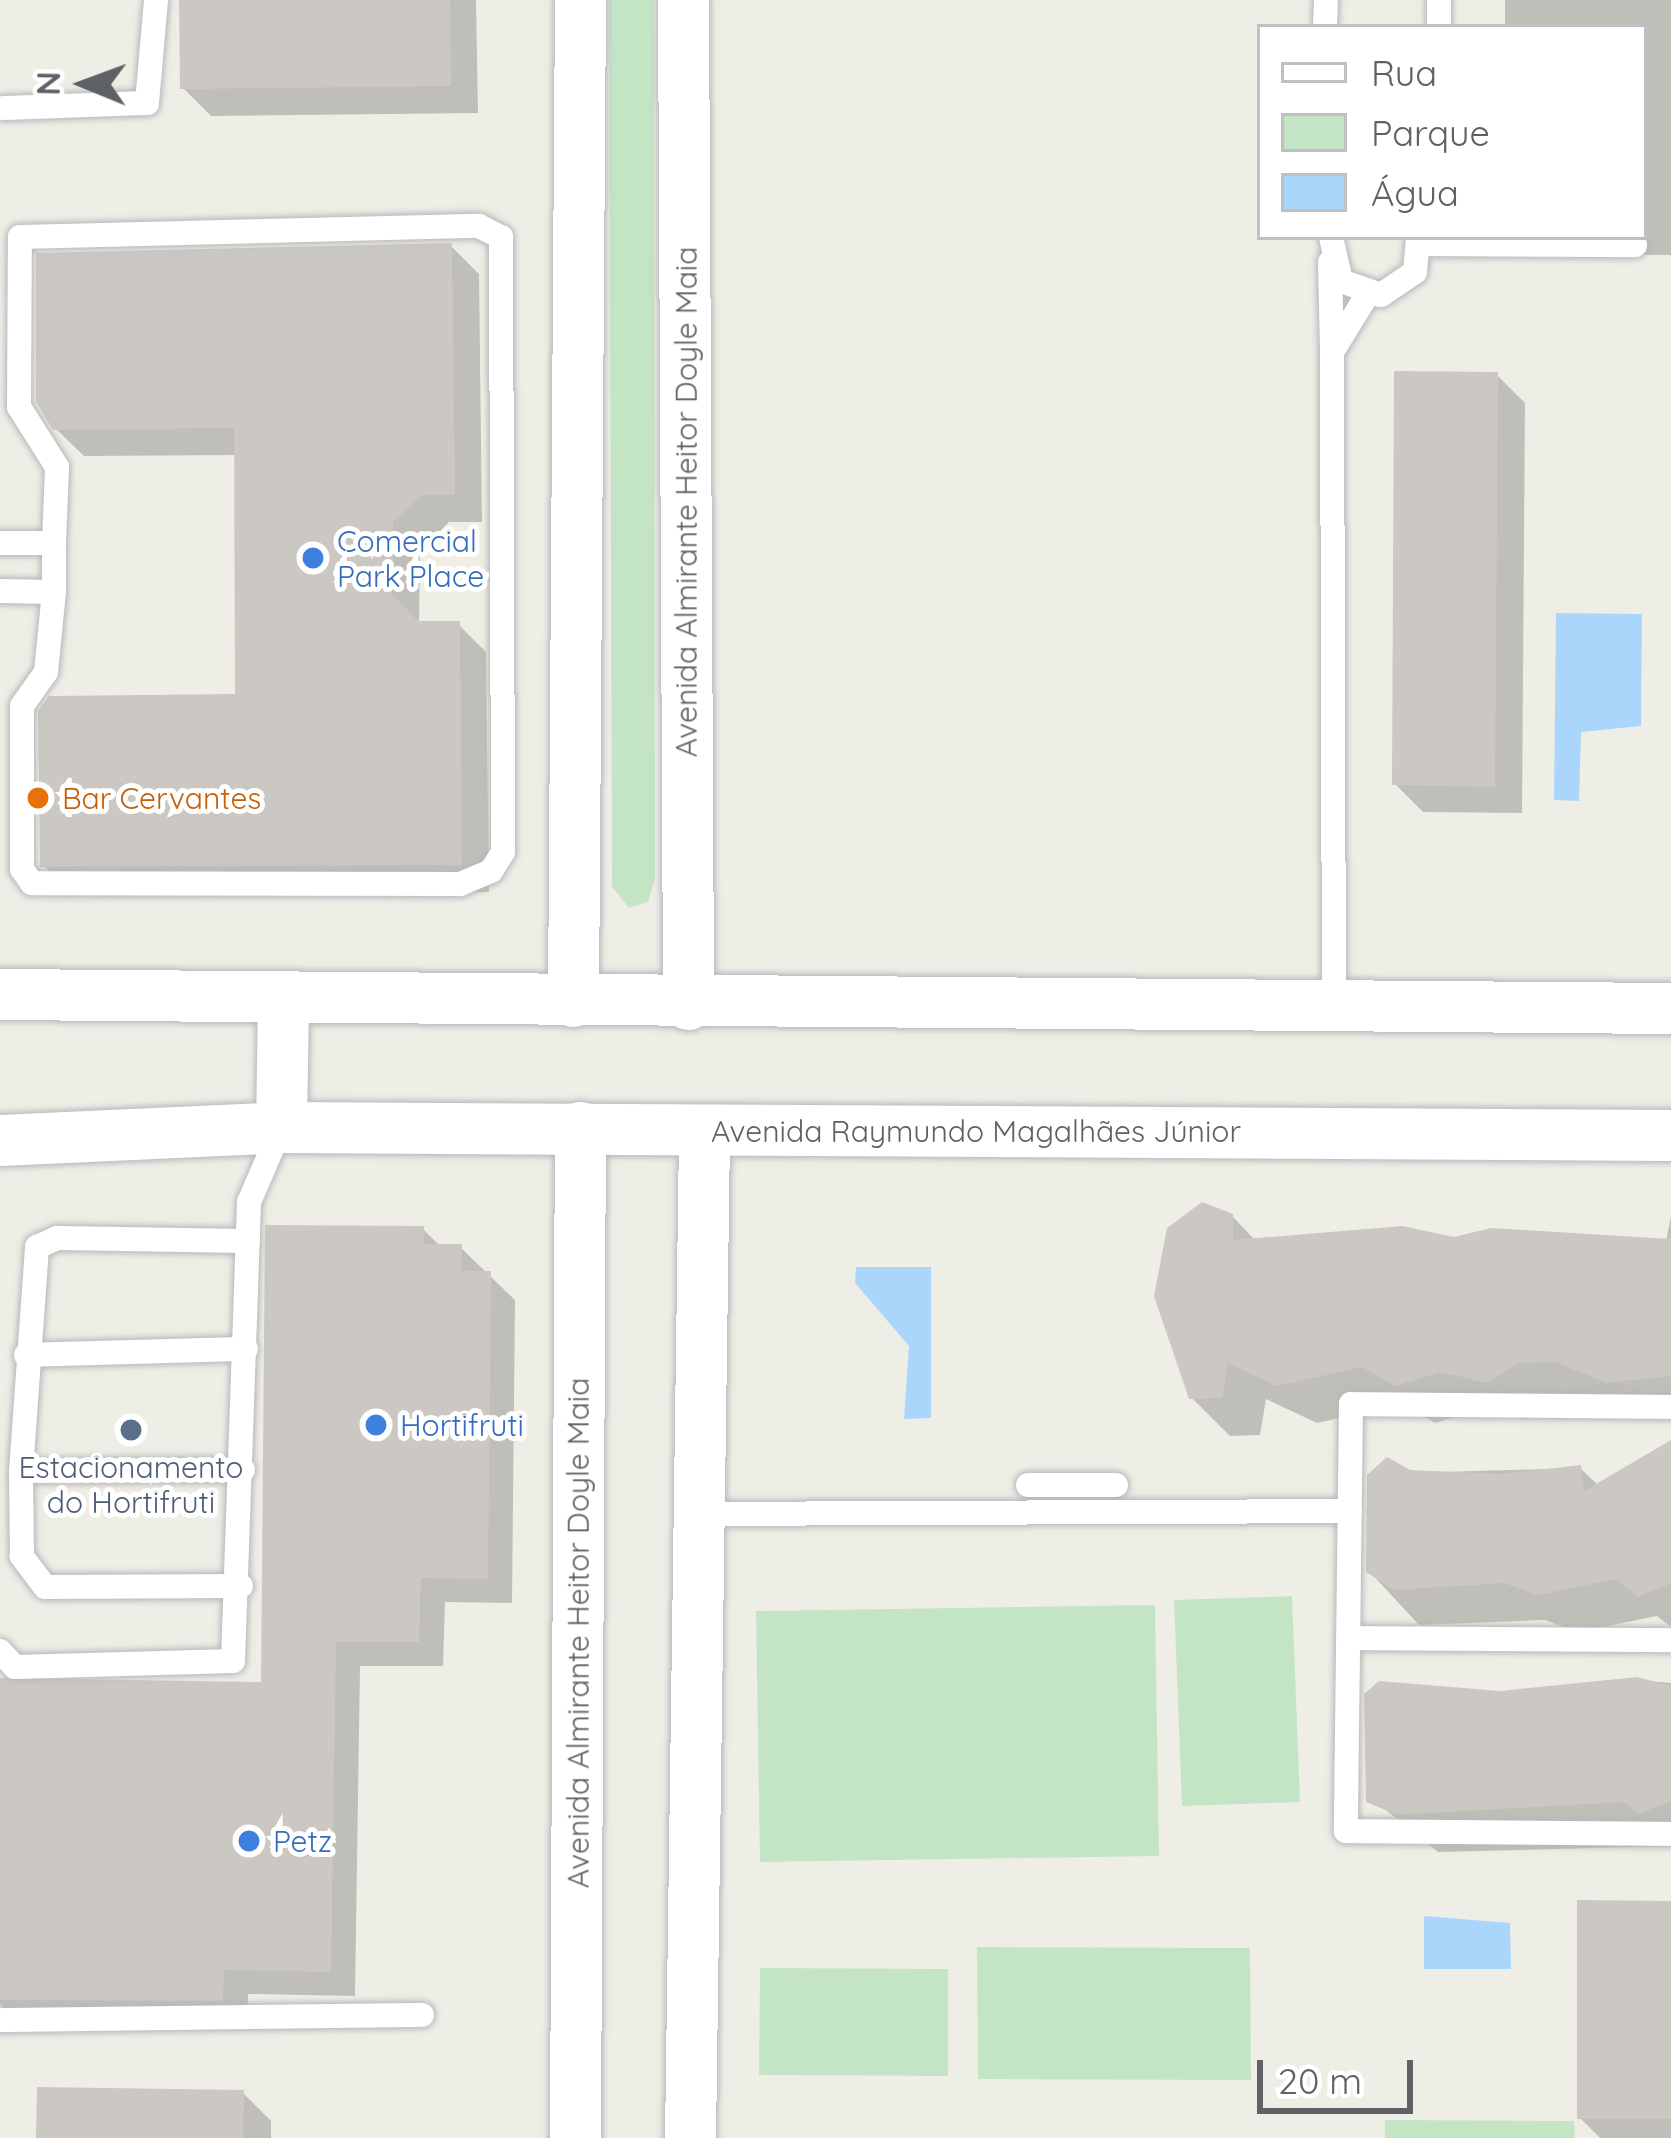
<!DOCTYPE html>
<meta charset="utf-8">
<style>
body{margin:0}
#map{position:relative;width:1671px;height:2138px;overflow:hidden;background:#efeee6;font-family:Quicksand,sans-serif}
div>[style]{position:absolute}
.green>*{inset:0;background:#c4e5c5}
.water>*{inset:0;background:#abd6fb}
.shadow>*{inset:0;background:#0003}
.building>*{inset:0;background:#cbc8c4}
.roads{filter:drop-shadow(0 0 3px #b7b8bc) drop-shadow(0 0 3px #b7b8bc)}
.service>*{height:24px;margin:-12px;padding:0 12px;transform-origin:12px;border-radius:12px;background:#fff}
.minor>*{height:51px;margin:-25.5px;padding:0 25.5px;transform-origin:25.5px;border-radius:25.5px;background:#fff}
.dots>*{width:33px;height:33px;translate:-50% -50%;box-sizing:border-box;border:6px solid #fff;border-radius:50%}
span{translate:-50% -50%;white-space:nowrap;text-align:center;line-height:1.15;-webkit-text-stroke:10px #fff;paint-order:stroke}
.street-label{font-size:30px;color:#5e6166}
.shop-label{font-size:30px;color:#366cbe}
.left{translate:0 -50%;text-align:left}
.food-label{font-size:30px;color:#c56008}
.service-label{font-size:30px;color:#4e5e75}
.legend{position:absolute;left:1257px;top:24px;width:390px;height:216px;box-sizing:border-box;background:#fff;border:3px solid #bfc0c2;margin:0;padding:15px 21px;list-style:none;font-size:36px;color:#5e6166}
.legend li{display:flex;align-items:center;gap:24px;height:60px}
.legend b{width:60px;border:3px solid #bfc0c2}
.north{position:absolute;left:24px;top:24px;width:120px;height:120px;-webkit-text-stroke:9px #fff;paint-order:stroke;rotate:271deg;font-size:33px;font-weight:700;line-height:48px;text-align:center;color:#5e6166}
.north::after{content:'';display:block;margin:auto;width:42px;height:54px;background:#5e6166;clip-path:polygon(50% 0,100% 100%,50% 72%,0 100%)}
.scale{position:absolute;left:1257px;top:2060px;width:156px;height:54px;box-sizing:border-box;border:6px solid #5e6166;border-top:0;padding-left:15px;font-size:36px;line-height:42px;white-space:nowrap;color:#5e6166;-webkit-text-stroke:9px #fff;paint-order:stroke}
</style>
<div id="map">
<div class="green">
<div style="clip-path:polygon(609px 0,654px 0,655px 878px,648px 902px,629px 908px,612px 887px)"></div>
<div style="clip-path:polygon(1292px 1596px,1300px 1802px,1182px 1806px,1174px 1600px)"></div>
<div style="clip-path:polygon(1155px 1605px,1159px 1856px,760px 1862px,756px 1611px)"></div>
<div style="clip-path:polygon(977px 1947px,1250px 1948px,1251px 2080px,978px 2079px)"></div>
<div style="clip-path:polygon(760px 1968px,948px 1969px,948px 2076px,759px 2075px)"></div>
<div style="clip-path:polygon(1385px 2120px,1574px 2121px,1575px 2138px,1385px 2138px)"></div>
</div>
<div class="water">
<div style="clip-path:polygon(1556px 613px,1642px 614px,1641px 726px,1581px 732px,1579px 801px,1554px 800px)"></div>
<div style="clip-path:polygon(856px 1267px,931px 1267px,931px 1418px,904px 1419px,909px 1346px,855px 1283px)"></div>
<div style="clip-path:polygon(1424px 1916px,1510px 1923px,1511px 1969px,1424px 1969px)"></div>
</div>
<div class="shadow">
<div style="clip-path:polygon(182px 0,476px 0,478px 113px,211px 116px,183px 88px)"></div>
<div style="clip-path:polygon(1505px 0,1671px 0,1671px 255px,1561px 254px,1543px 237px,1644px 237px,1644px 27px,1505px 27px)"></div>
<div style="clip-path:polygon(451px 246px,479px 274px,482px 522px,449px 522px,420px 551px,419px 624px,458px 624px,486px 652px,489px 892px,72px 893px,43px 865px,238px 697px,237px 455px,84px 456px,55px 428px)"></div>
<div style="clip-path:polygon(1497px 375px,1525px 403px,1522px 813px,1423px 812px,1395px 784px)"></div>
<div style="clip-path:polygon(1232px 1216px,1256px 1241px,1666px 1241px,1671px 1217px,1671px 1417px,1596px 1399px,1558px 1400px,1526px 1420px,1481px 1409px,1435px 1423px,1403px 1404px,1317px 1423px,1266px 1399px,1260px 1435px,1230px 1436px,1192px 1398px)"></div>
<div style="clip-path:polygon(423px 1229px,441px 1247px,460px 1247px,515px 1300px,512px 1603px,445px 1602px,443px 1666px,360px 1666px,355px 1996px,248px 1994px,247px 2025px,20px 2024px,0 2004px,0 1681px,264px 1685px)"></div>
<div style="clip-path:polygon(1671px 1443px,1671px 1627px,1657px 1616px,1578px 1632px,1545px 1620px,1419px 1625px,1369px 1571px,1409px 1473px,1580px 1468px,1599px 1486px)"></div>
<div style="clip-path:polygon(1637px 1680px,1671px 1683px,1671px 1846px,1438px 1852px,1366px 1794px,1500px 1694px)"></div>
<div style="clip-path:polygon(1671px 1904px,1671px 2138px,1600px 2138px,1580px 2118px)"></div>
<div style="clip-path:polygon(243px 2093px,271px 2121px,271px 2138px,39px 2138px)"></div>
</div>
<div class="building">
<div style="clip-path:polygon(179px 0,450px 0,451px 86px,180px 89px)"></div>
<div style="clip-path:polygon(452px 243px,455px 495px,421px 495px,393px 522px,392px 594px,418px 621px,460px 621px,462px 865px,40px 867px,38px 711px,49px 696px,235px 694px,234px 428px,53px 430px,36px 402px,36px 253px)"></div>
<div style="clip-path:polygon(1394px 371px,1498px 372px,1495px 787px,1392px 785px)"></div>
<div style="clip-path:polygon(1202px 1202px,1233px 1214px,1233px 1240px,1402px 1226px,1454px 1237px,1491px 1228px,1671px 1239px,1671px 1376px,1606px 1383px,1556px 1362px,1519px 1363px,1486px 1383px,1441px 1372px,1395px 1386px,1362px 1367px,1276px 1386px,1228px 1363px,1222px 1398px,1189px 1399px,1154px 1296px,1167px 1228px)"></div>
<div style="clip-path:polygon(265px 1225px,424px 1226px,424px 1244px,462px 1244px,461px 1271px,491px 1271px,488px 1579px,421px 1578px,419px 1642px,336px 1642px,331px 1972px,224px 1970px,223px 2001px,0 2000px,0 1678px,261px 1682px)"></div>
<div style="clip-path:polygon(1671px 1440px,1671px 1583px,1638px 1597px,1616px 1579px,1538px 1595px,1504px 1583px,1394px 1590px,1366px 1572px,1367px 1475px,1387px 1457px,1410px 1470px,1501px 1474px,1581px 1465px,1584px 1491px)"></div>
<div style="clip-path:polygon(1637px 1677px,1671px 1686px,1671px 1801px,1639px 1814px,1624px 1802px,1397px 1815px,1366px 1802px,1364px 1694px,1379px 1681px,1500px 1691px)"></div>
<div style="clip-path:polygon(1577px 1900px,1671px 1901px,1671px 2119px,1577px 2119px)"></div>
<div style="clip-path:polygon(37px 2087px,244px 2090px,243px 2138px,36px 2138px)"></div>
</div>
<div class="roads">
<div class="service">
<div style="left:1325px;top:27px;width:27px;rotate:-88deg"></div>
<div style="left:1439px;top:27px;width:27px;rotate:-90deg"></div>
<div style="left:3px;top:108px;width:144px;rotate:-2deg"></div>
<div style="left:147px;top:103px;width:103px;rotate:-85deg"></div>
<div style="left:1331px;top:237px;width:45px;rotate:77.2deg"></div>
<div style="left:1341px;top:281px;width:42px;rotate:19.3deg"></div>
<div style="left:1381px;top:295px;width:41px;rotate:-34.1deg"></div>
<div style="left:1415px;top:272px;width:35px;rotate:-85deg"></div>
<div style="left:1420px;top:244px;width:215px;rotate:0.3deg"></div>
<div style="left:1330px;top:262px;width:90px;rotate:88.7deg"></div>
<div style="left:1332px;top:352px;width:67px;rotate:-58.4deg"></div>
<div style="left:1332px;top:352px;width:655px;rotate:89.83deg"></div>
<div style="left:0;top:543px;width:54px"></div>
<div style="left:54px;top:543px;width:76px;rotate:-87.7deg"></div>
<div style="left:57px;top:467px;width:71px;rotate:-122.3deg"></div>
<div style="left:19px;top:407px;width:170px;rotate:-89.7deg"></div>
<div style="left:20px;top:237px;width:459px;rotate:-1.4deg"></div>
<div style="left:479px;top:226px;width:25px;rotate:27deg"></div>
<div style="left:501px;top:237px;width:615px;rotate:89.81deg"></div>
<div style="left:503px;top:852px;width:22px;rotate:122deg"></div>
<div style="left:491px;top:871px;width:34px;rotate:157deg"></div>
<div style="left:460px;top:884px;width:428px;rotate:-179.9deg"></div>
<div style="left:32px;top:883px;width:17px;rotate:-126deg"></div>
<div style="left:22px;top:869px;width:163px;rotate:-90deg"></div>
<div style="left:22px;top:706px;width:42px;rotate:-54.8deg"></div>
<div style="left:46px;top:672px;width:80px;rotate:-84.3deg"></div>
<div style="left:54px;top:592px;width:54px;rotate:-178.9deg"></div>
<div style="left:54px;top:543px;width:49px;rotate:90deg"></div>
<div style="left:26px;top:1355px;width:220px;rotate:-1.6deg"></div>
<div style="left:1671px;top:1407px;width:320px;rotate:-179.5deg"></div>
<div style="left:1351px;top:1404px;width:427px;rotate:90.7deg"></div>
<div style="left:1346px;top:1831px;width:325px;rotate:0.5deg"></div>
<div style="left:21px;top:1471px;width:222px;rotate:-0.3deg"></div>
<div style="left:1028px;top:1485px;width:88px"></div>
<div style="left:697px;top:1514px;width:653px;rotate:-0.26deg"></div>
<div style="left:241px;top:1586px;width:196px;rotate:179.7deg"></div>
<div style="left:45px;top:1587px;width:39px;rotate:-127deg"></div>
<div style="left:22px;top:1556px;width:85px;rotate:-90.7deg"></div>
<div style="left:21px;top:1471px;width:225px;rotate:-85.9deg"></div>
<div style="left:37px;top:1247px;width:22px;rotate:-24deg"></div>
<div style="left:57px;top:1238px;width:191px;rotate:0.9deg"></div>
<div style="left:1348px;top:1638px;width:323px;rotate:0.4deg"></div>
<div style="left:0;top:1651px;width:22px;rotate:47deg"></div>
<div style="left:15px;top:1667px;width:218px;rotate:-1.6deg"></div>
<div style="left:233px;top:1661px;width:459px;rotate:-88deg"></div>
<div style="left:249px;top:1202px;width:81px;rotate:-66.6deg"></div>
<div style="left:0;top:2020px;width:422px;rotate:-0.7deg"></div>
</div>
<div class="minor">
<div style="left:683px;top:0;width:1004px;rotate:89.71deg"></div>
<div style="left:0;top:994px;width:1671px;rotate:0.48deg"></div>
<div style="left:573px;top:1001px;width:1001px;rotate:-89.6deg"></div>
<div style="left:281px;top:1127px;width:126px;rotate:-89.1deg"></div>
<div style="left:0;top:1140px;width:281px;rotate:-2.6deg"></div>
<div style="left:281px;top:1127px;width:1390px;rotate:0.33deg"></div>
<div style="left:575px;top:2138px;width:1011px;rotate:-89.72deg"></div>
<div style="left:690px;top:2138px;width:1008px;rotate:-89.2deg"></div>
</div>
</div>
<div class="dots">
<div style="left:313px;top:558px;background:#3f7fe0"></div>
<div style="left:38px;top:798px;background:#e8710a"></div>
<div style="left:376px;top:1425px;background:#3f7fe0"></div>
<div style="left:131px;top:1430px;background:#5c6f8a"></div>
<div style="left:249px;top:1841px;background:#3f7fe0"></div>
</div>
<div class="street-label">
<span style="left:686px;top:502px;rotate:-90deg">Avenida Almirante Heitor Doyle Maia</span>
<span style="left:976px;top:1131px">Avenida Raymundo Magalhães Júnior</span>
<span style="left:578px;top:1633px;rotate:-90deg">Avenida Almirante Heitor Doyle Maia</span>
</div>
<div class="shop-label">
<span class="left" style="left:337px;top:558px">Comercial<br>Park Place</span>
<span class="left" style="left:400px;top:1425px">Hortifruti</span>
<span class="left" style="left:273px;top:1841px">Petz</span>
</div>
<div class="food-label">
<span class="left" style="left:62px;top:798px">Bar Cervantes</span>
</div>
<div class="service-label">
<span style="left:131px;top:1484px">Estacionamento<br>do Hortifruti</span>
</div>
<ul class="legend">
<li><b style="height:15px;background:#fff"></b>Rua</li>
<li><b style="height:33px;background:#c4e5c5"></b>Parque</li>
<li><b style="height:33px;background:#abd6fb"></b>Água</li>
</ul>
<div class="north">N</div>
<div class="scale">20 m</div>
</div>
